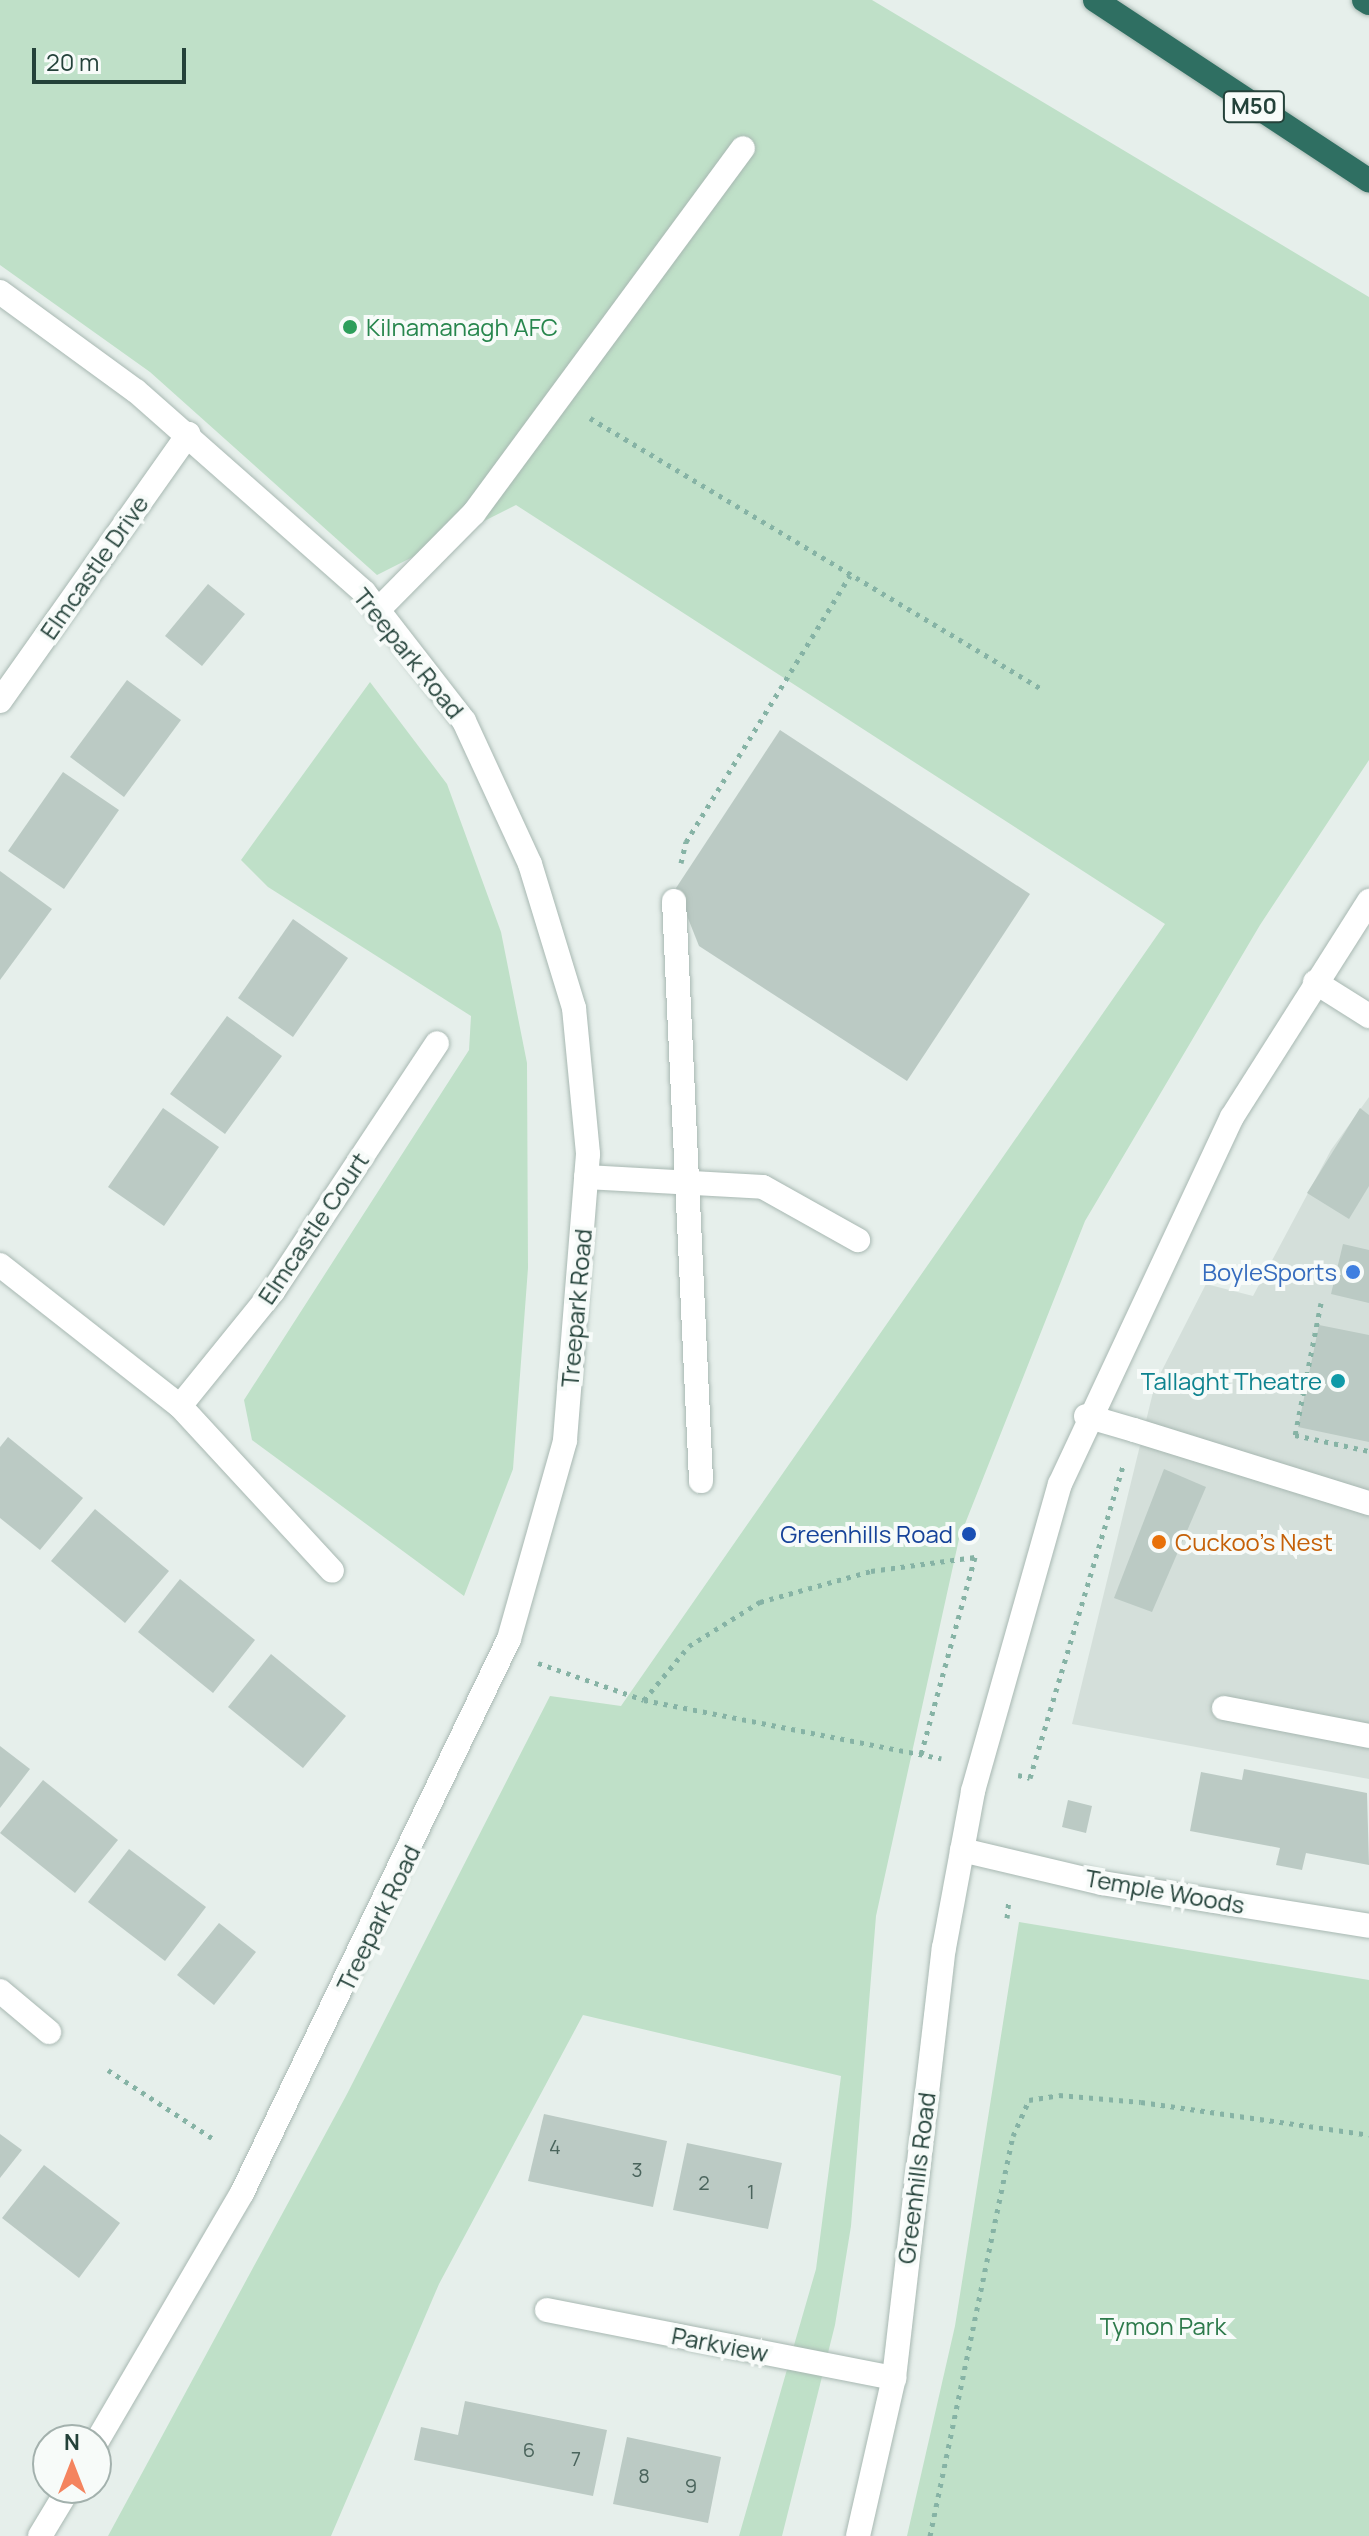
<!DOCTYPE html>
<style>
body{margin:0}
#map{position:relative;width:1369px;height:2536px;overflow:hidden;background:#e6efeb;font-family:Manrope,sans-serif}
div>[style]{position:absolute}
.built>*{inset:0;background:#d4dfda}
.green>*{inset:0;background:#bfe0c8}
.building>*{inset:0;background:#bbcac4}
.path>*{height:5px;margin-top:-2.5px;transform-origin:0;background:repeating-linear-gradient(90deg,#86b3a5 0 4px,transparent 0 10px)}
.roads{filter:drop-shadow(0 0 2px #a8b8b2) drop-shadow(0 0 2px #a8b8b2)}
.lane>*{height:24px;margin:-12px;padding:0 12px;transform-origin:12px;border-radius:12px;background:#fff}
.street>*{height:24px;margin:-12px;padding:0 12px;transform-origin:12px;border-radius:12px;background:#fff}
.secondary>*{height:24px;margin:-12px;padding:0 12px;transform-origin:12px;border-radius:12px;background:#fff}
.highway>*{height:24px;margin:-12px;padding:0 12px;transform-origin:12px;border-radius:12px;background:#2f6f62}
.dots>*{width:22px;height:22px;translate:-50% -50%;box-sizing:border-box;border:4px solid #f7fbf9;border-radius:50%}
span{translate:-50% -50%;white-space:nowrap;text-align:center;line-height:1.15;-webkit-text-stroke:8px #f7fbf9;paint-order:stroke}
.number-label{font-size:20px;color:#4a645c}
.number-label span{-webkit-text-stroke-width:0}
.shield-label span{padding:2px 6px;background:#f7fbf9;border:2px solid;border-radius:6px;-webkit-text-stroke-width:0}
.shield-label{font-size:22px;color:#24423a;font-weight:700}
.leisure-label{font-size:24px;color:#27864d}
.left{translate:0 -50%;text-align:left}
.street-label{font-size:24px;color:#24423a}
.shop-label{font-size:24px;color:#366cbe}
.right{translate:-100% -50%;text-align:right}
.culture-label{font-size:24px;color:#0d838f}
.transit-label{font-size:24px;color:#164399}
.food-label{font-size:24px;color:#c56008}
.park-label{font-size:24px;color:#2d7a4b}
.north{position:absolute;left:32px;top:2424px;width:80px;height:80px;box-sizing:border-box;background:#f7fbf9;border:2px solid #a3b1ad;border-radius:50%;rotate:0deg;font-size:22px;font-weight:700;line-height:32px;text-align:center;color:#24423a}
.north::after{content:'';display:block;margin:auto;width:28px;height:36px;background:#f4845f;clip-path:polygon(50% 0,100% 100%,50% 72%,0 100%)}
.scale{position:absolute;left:32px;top:48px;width:154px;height:36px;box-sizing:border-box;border:4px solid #24423a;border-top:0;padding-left:10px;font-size:24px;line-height:28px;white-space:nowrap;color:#24423a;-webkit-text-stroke:6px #f7fbf9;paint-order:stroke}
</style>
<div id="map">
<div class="built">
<div style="clip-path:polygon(1369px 1097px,1369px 1779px,1072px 1724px,1155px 1384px,1206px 1284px,1253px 1296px,1331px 1150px)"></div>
</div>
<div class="green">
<div style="clip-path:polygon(0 0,872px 0,1369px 297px,1369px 760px,1260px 925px,1085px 1221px,959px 1539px,876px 1916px,851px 2226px,835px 2325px,782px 2536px,739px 2536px,816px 2269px,841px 2076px,583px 2015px,439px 2284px,331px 2536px,108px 2536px,347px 2094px,550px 1696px,621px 1706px,1165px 924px,516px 505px,377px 575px,150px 372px,0 265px)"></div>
<div style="clip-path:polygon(370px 682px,447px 784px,501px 932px,527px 1063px,528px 1268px,513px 1469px,464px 1596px,252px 1440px,244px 1400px,469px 1050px,471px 1016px,268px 887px,241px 860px)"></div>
<div style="clip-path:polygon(1019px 1922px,1369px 1980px,1369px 2536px,907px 2536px,955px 2326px)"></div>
</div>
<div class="building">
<div style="clip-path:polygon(208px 584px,245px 614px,202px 666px,165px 636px)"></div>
<div style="clip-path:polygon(127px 680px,181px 720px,124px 797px,70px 757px)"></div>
<div style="clip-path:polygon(780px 730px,1030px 894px,907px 1081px,699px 946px,676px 888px)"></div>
<div style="clip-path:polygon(63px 772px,119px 810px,64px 889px,8px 851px)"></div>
<div style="clip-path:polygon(0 871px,52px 909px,0 980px)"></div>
<div style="clip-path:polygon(293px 919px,348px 958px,293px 1037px,238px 998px)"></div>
<div style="clip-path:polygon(227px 1016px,282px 1056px,225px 1134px,170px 1094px)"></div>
<div style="clip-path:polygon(163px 1108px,219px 1147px,164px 1226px,108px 1187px)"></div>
<div style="clip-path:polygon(1360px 1108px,1369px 1115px,1369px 1186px,1349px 1219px,1307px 1193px)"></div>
<div style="clip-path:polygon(1343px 1244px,1369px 1250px,1369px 1303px,1331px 1294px)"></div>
<div style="clip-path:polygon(1319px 1325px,1369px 1335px,1369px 1442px,1298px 1427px)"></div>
<div style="clip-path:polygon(8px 1437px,83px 1498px,40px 1550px,0 1518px,0 1447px)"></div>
<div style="clip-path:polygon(1164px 1469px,1206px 1487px,1152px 1612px,1114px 1598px)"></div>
<div style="clip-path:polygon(95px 1509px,169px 1571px,125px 1623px,51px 1561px)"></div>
<div style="clip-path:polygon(180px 1579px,255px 1640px,213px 1693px,138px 1632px)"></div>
<div style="clip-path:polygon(271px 1654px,346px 1716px,303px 1768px,228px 1707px)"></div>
<div style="clip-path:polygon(0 1746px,30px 1769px,0 1808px)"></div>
<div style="clip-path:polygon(1244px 1769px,1367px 1793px,1369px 1865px,1306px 1853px,1302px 1870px,1276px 1865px,1280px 1848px,1190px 1831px,1201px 1772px,1242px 1780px)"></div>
<div style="clip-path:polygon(43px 1780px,118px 1840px,75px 1893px,0 1833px)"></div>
<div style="clip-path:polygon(1068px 1800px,1092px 1806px,1086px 1833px,1062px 1827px)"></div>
<div style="clip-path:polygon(129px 1849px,206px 1907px,165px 1961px,88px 1902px)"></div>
<div style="clip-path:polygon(219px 1923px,256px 1952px,214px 2005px,177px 1975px)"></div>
<div style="clip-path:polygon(544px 2114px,667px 2141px,653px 2207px,528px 2181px)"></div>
<div style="clip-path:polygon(0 2134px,22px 2150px,0 2178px)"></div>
<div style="clip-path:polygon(687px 2143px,782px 2163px,768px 2229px,673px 2210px)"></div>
<div style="clip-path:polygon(44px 2165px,120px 2223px,79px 2278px,2px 2218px)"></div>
<div style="clip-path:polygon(465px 2401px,607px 2430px,593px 2496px,414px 2460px,421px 2427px,458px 2435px)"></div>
<div style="clip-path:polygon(627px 2437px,721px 2457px,708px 2523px,613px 2504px)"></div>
</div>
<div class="path">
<div style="left:590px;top:418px;width:525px;rotate:30.96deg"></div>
<div style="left:681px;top:863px;width:22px;rotate:-77deg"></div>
<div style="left:686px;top:842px;width:313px;rotate:-58.4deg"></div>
<div style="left:1321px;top:1303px;width:135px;rotate:101.1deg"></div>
<div style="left:1295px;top:1435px;width:76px;rotate:12.2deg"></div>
<div style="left:538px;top:1663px;width:112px;rotate:19.2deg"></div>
<div style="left:644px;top:1700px;width:303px;rotate:11.1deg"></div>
<div style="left:644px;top:1700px;width:70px;rotate:-50.2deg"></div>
<div style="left:689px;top:1646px;width:84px;rotate:-31.8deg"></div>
<div style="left:760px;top:1602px;width:115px;rotate:-15.6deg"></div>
<div style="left:871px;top:1571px;width:105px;rotate:-7.7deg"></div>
<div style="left:975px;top:1557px;width:205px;rotate:105.3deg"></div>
<div style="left:1018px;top:1775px;width:12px;rotate:14deg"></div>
<div style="left:1030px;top:1778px;width:325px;rotate:-73.4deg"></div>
<div style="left:1007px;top:1918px;width:18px;rotate:-84deg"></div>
<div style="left:108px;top:2070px;width:124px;rotate:33.2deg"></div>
<div style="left:930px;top:2536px;width:409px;rotate:-78.3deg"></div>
<div style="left:1013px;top:2136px;width:39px;rotate:-66deg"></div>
<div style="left:1029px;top:2100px;width:30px;rotate:-9deg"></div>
<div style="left:1059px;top:2095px;width:82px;rotate:4.9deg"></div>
<div style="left:1141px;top:2102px;width:230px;rotate:8.2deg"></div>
</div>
<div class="roads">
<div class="lane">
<div style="left:378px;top:610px;width:136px;rotate:-45.3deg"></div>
<div style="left:474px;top:513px;width:453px;rotate:-53.6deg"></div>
<div style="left:674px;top:901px;width:581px;rotate:87.33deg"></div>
<div style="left:586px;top:1177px;width:177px;rotate:3.2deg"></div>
<div style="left:763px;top:1187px;width:109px;rotate:29.2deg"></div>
<div style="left:1134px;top:1430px;width:246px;rotate:17.3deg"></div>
<div style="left:1224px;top:1708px;width:148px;rotate:10.9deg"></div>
</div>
<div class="street">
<div style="left:0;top:701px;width:327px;rotate:-54.8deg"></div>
<div style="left:1315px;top:982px;width:64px;rotate:32.2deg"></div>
<div style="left:0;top:1265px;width:229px;rotate:38.1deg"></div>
<div style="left:180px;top:1406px;width:224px;rotate:47.3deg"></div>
<div style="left:180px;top:1406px;width:148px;rotate:-51deg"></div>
<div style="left:273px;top:1291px;width:297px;rotate:-56.5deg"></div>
<div style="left:1086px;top:1416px;width:50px;rotate:16.3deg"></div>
<div style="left:962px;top:1850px;width:144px;rotate:13.3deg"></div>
<div style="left:1102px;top:1883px;width:270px;rotate:9.1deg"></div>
<div style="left:0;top:1991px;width:64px;rotate:39.9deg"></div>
<div style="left:547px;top:2310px;width:354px;rotate:11.1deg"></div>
</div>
<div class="secondary">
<div style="left:0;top:292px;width:168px;rotate:36.1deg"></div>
<div style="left:136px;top:391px;width:304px;rotate:41.4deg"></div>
<div style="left:364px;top:592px;width:163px;rotate:52.2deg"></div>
<div style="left:464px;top:721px;width:157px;rotate:65.2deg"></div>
<div style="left:530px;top:864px;width:151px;rotate:73deg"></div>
<div style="left:574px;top:1008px;width:147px;rotate:84.5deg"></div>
<div style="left:588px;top:1154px;width:288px;rotate:94.6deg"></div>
<div style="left:565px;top:1441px;width:206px;rotate:105.8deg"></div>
<div style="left:509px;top:1639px;width:615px;rotate:115.73deg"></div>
<div style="left:242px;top:2193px;width:290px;rotate:120.3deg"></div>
<div style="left:40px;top:2536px;width:56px;rotate:-58.9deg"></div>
<div style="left:858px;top:2536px;width:162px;rotate:-77.2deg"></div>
<div style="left:894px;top:2378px;width:433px;rotate:-83.4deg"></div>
<div style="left:944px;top:1948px;width:160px;rotate:-79.5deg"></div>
<div style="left:973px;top:1791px;width:319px;rotate:-74.2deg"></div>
<div style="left:1060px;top:1484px;width:405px;rotate:-64.9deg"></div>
<div style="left:1232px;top:1117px;width:256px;rotate:-57.6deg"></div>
</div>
<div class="highway">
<div style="left:1095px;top:0;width:328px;rotate:33.4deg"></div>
<div style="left:1364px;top:0;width:6px;rotate:31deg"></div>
</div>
</div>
<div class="dots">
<div style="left:350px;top:327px;background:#2e9e5b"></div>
<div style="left:1353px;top:1272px;background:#3f7fe0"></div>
<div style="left:1338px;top:1381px;background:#0f9aa8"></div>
<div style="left:969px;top:1534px;background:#1a4fb4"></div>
<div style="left:1159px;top:1542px;background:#e8710a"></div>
</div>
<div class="number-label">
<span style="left:555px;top:2146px">4</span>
<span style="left:637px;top:2169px">3</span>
<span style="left:704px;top:2182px">2</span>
<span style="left:751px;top:2191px">1</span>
<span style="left:529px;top:2449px">6</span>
<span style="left:576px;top:2458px">7</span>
<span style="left:644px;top:2475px">8</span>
<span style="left:691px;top:2485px">9</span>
</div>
<div class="shield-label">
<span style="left:1254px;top:107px">M50</span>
</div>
<div class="leisure-label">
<span class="left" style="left:366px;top:327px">Kilnamanagh AFC</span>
</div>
<div class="street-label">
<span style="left:94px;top:567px;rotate:-55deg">Elmcastle Drive</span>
<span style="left:409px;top:653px;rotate:51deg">Treepark Road</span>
<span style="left:313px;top:1228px;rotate:-56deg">Elmcastle Court</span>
<span style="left:576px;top:1308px;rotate:-85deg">Treepark Road</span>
<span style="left:1165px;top:1891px;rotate:10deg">Temple Woods</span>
<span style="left:378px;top:1918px;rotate:-64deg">Treepark Road</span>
<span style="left:916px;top:2178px;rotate:-83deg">Greenhills Road</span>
<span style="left:720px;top:2344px;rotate:11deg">Parkview</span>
</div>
<div class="shop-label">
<span class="right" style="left:1337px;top:1272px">BoyleSports</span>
</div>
<div class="culture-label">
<span class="right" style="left:1322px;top:1381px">Tallaght Theatre</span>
</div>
<div class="transit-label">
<span class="right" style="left:953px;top:1534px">Greenhills Road</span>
</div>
<div class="food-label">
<span class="left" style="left:1175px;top:1542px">Cuckoo's Nest</span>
</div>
<div class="park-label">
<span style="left:1163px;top:2326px">Tymon Park</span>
</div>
<div class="north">N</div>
<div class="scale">20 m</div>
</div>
